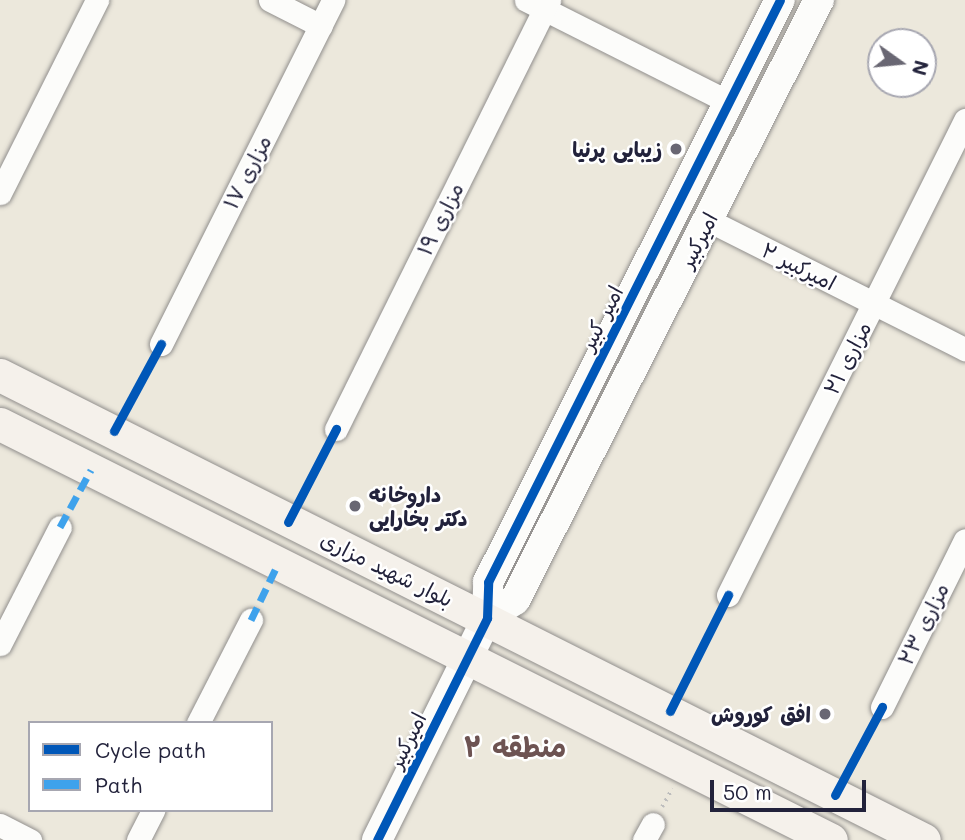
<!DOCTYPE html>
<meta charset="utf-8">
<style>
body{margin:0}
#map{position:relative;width:965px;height:840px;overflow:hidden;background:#ece8dc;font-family:Mali,"Playpen Sans Arabic",sans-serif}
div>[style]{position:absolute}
.path>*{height:3.5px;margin-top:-1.75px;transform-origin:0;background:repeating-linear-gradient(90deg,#bdbdbd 0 2px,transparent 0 7px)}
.roads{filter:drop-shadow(0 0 2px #918f8d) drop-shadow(0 0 2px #918f8d)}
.minor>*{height:23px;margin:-11.5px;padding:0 11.5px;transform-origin:11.5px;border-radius:11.5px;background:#fcfcfa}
.tertiary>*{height:30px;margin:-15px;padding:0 15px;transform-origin:15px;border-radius:15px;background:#fcfcfa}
.secondary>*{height:33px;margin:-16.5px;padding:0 16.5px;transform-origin:16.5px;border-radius:16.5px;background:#f5f1eb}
.quiet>*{height:7px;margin-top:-3.5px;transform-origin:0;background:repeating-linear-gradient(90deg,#3ea2ec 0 14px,transparent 0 21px)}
.cycleway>*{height:9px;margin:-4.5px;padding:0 4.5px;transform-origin:4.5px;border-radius:4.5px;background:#0057b8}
.dots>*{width:19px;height:19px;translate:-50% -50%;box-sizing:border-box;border:4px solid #fff;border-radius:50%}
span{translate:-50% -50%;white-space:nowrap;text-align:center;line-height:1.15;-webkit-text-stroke:5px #fff;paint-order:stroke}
.poi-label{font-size:21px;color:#22223b;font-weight:700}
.right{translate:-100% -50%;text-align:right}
.left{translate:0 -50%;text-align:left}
.street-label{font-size:21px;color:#22223b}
.district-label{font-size:28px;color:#6d5352;font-weight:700}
.legend{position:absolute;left:28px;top:721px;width:245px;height:91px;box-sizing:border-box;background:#fff;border:2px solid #a7a7b1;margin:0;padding:9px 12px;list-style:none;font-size:21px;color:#22223b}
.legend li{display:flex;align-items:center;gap:14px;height:35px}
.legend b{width:35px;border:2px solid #a7a7b1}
.north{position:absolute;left:867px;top:28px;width:70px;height:70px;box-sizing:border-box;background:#fff;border:2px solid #a7a7b1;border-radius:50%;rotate:105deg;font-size:19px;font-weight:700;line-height:28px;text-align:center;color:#22223b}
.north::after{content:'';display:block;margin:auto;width:24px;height:32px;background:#696773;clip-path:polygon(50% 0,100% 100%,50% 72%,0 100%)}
.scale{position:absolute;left:710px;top:780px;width:156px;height:32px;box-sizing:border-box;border:4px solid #22223b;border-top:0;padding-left:9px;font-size:21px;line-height:24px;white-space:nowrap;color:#22223b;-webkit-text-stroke:5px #fff;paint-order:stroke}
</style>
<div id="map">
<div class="path">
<div style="left:662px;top:807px;width:21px;rotate:-61deg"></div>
</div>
<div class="roads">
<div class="minor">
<div style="left:270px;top:0;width:57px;rotate:27deg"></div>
<div style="left:526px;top:0;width:227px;rotate:26.7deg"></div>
<div style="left:0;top:193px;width:216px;rotate:-63.3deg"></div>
<div style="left:708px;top:220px;width:288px;rotate:26.7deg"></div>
<div style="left:161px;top:344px;width:385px;rotate:-63.4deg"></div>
<div style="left:336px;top:429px;width:479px;rotate:-63.6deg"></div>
<div style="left:728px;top:595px;width:531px;rotate:-63.48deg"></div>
<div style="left:0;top:644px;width:131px;rotate:-62.9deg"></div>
<div style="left:882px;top:707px;width:186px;rotate:-63.6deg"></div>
<div style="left:198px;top:723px;width:116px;rotate:-62.8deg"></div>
<div style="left:0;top:825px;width:34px;rotate:27deg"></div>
<div style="left:138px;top:840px;width:34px;rotate:-63deg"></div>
<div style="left:644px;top:840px;width:18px;rotate:-61deg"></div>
</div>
<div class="tertiary">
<div style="left:487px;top:618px;width:33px;rotate:-33deg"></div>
<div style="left:515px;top:600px;width:673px;rotate:-63.13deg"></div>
<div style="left:377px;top:840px;width:248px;rotate:-63.6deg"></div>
<div style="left:487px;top:618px;width:36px;rotate:-88deg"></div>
<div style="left:488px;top:582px;width:651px;rotate:-63.36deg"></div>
</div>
<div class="secondary">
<div style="left:0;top:375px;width:1034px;rotate:26.71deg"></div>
<div style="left:0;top:424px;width:929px;rotate:26.59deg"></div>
</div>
</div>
<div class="quiet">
<div style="left:60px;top:527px;width:65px;rotate:-61.5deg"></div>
<div style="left:251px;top:620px;width:62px;rotate:-64.3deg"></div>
</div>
<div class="cycleway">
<div style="left:114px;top:431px;width:99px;rotate:-61.6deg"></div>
<div style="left:288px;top:522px;width:105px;rotate:-62.7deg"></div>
<div style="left:670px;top:711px;width:130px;rotate:-63.4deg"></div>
<div style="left:835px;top:795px;width:100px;rotate:-61.9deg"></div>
<div style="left:377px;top:840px;width:248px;rotate:-63.6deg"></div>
<div style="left:487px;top:618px;width:36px;rotate:-88deg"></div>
<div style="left:488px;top:582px;width:651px;rotate:-63.36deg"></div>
</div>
<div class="dots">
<div style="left:676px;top:149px;background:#696773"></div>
<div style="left:355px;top:506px;background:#696773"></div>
<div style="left:825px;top:714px;background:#696773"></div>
</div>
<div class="poi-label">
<span class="right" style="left:662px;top:149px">زیبایی پرنیا</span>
<span class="left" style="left:369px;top:506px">داروخانه<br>دکتر بخارایی</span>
<span class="right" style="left:811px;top:714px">افق کوروش</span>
</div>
<div class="street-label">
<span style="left:247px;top:172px;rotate:-63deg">مزاری ۱۷</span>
<span style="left:440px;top:219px;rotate:-64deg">مزاری ۱۹</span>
<span style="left:698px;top:240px;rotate:-63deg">امیرکبیر</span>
<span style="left:799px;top:266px;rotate:27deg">امیرکبیر ۲</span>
<span style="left:601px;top:318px;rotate:-63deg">امیر کبیر</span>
<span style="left:847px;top:358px;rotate:-63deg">مزاری ۲۱</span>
<span style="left:387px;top:569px;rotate:26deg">بلوار شهید مزاری</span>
<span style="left:923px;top:624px;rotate:-64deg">مزاری ۲۳</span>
<span style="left:407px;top:740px;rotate:-64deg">امیرکبیر</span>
</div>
<div class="district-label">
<span style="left:515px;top:746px">منطقه ۲</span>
</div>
<ul class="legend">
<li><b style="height:9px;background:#0057b8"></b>Cycle path</li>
<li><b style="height:9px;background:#3ea2ec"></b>Path</li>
</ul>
<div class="north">N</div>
<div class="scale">50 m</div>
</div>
